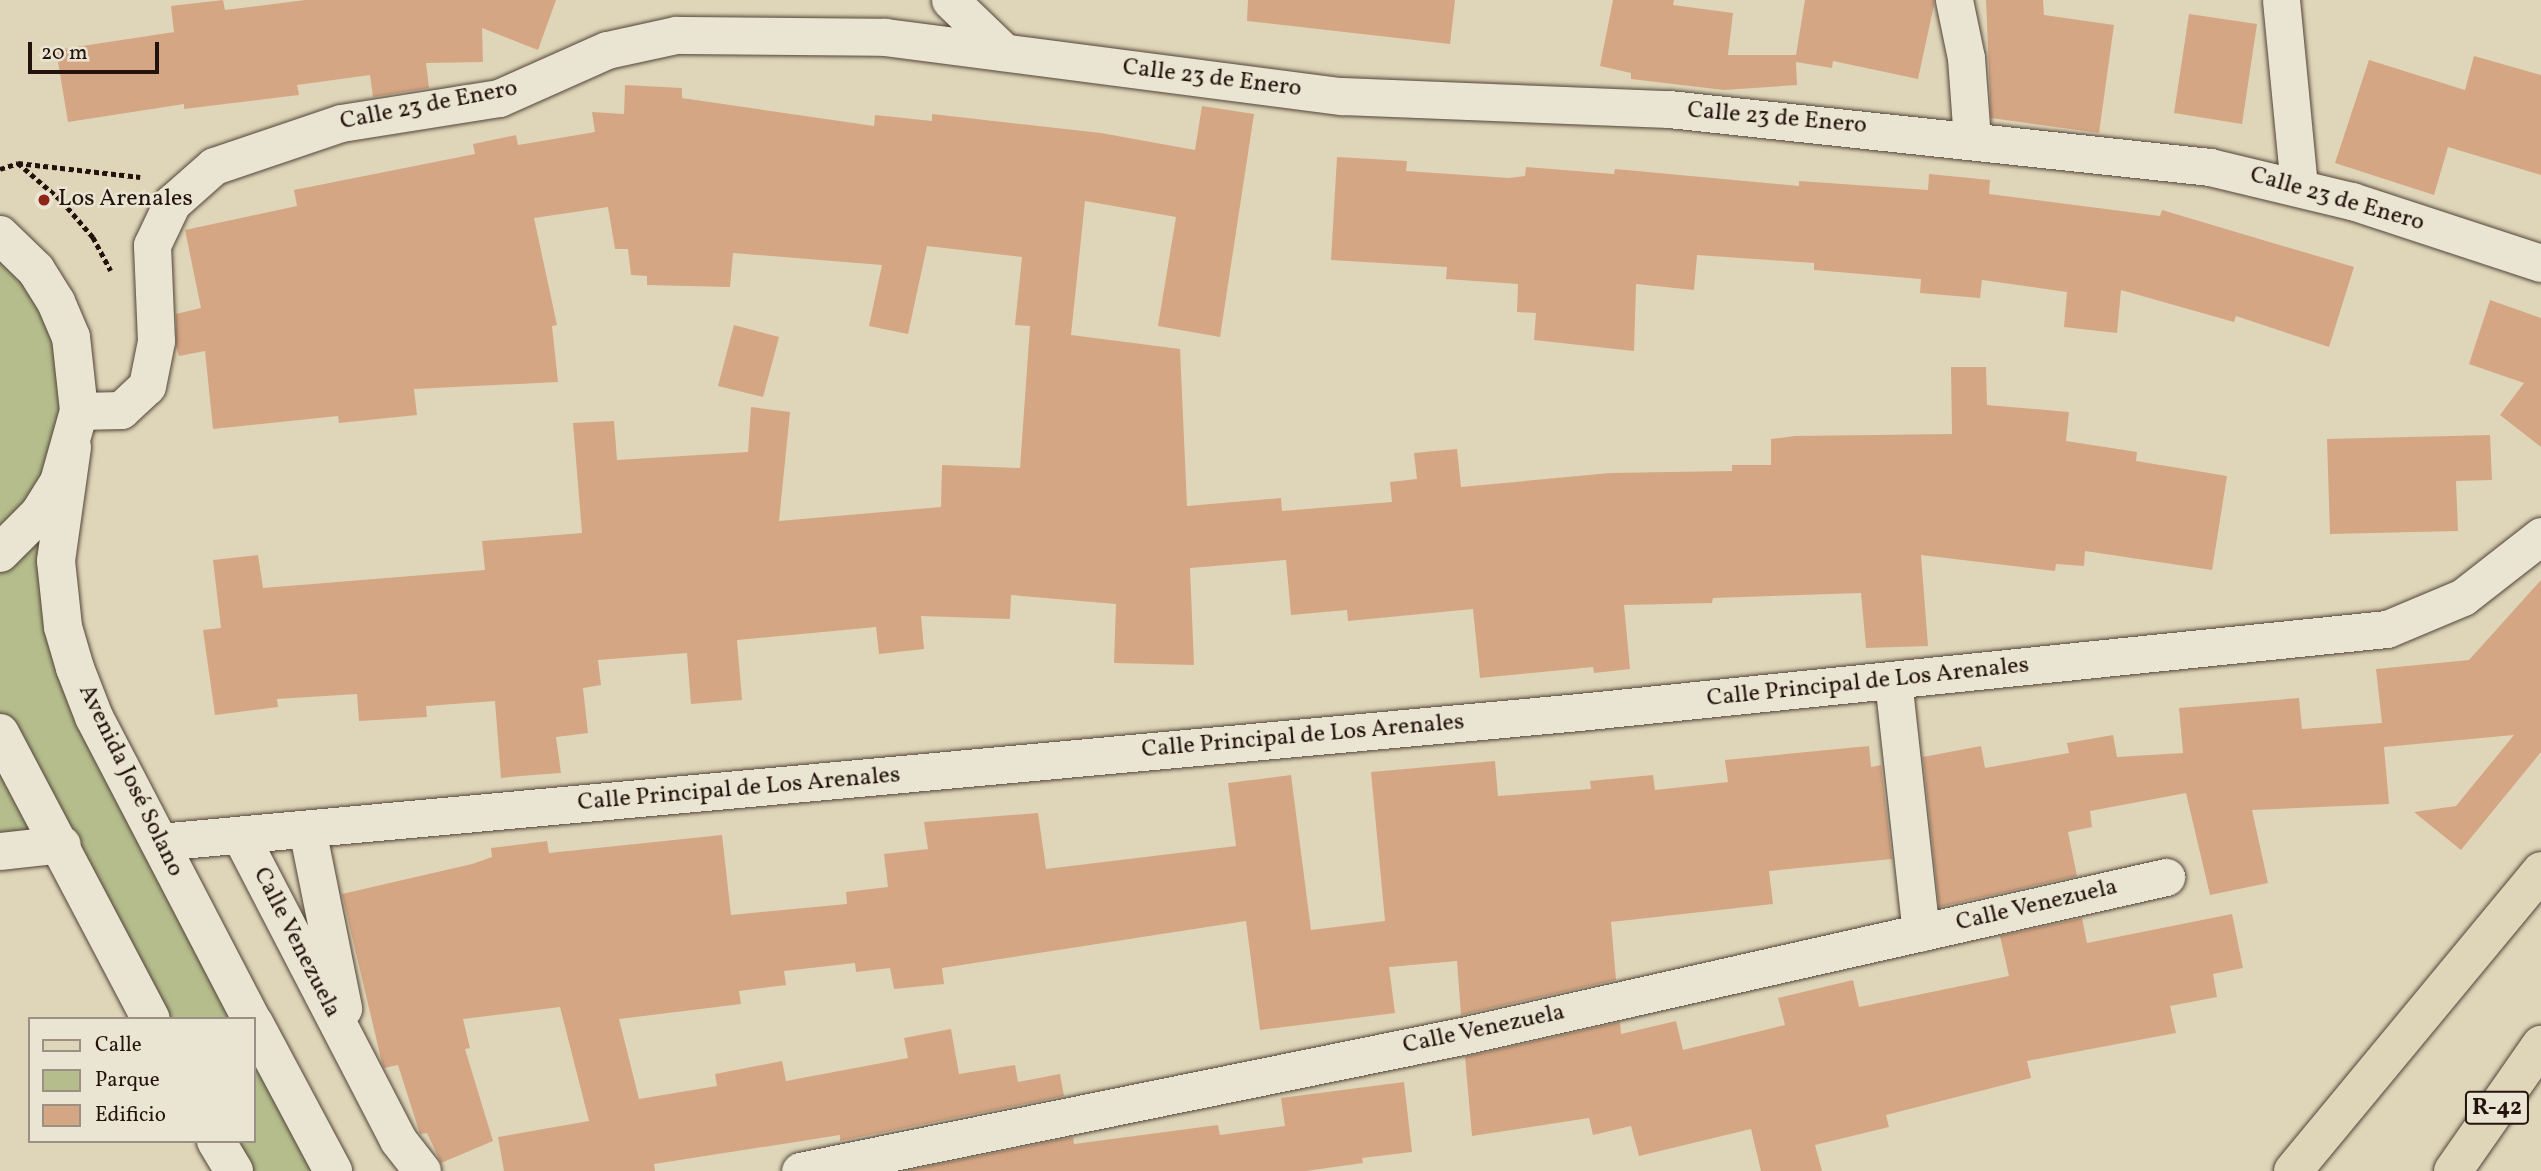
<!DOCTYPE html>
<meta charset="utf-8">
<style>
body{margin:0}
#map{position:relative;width:2541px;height:1171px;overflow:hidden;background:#dfd6b9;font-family:Vollkorn,serif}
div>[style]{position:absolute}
.green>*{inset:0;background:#b5bd8d}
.building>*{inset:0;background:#d5a684}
.path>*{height:4.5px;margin-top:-2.25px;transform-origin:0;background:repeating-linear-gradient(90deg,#24130d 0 5px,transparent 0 8.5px)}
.roads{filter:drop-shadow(0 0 2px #534438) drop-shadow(0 0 2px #534438)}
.street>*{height:37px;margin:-18.5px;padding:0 18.5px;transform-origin:18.5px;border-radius:18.5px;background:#eae4d2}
.secondary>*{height:38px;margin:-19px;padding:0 19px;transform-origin:19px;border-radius:19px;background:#eae4d2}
.primary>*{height:38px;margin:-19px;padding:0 19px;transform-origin:19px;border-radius:19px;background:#dfd6b9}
.dots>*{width:19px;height:19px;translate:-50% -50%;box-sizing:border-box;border:4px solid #eae4d2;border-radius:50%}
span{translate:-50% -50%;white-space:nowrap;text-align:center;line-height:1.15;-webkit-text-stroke:5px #eae4d2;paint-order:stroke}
.shield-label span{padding:2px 5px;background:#eae4d2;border:2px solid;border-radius:5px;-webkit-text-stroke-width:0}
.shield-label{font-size:23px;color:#24130d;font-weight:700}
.street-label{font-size:24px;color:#24130d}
.poi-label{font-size:24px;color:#24130d}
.left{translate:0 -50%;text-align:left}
.legend{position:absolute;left:28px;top:1017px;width:228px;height:126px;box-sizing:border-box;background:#eae4d2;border:2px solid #9b9083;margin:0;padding:9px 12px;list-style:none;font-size:21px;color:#24130d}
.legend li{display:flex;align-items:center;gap:14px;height:35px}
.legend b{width:35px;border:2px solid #9b9083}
.scale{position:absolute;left:28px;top:42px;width:131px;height:32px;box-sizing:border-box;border:4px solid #24130d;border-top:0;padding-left:9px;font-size:21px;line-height:24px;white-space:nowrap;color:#24130d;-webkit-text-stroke:5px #eae4d2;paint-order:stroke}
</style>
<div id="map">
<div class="green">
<div style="clip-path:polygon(0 235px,71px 337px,57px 590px,251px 1019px,151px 1019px,62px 844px,0 851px)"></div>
<div style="clip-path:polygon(254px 1023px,333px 1171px,234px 1171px,216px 1141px,254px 1141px)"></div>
</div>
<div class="building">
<div style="clip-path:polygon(223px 0,225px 10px,305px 0,556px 0,538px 50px,482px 28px,483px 62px,426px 63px,429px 88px,373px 97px,370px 75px,297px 85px,299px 95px,184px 109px,184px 104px,68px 122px,56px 50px,174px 32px,171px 6px)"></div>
<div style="clip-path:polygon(1248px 0,1455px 0,1450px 44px,1247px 21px)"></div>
<div style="clip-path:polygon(1613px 0,1674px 0,1673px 5px,1733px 13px,1728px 55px,1796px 55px,1805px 0,1934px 0,1934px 5px,1918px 79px,1833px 61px,1832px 68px,1796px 62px,1797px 85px,1724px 90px,1631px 79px,1631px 73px,1600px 66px)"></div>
<div style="clip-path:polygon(1986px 0,2043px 0,2044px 15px,2114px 25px,2099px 133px,1991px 118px)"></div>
<div style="clip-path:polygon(2189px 14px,2257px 24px,2242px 124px,2174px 113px)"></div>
<div style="clip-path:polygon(2474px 56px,2541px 75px,2541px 175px,2448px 147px,2434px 195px,2335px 163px,2369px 60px,2465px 90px)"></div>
<div style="clip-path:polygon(625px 85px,682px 88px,682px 98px,874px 126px,875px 115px,932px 121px,932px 114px,1101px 133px,1195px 150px,1202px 106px,1254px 114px,1220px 337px,1158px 326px,1176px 217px,1085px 201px,1071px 335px,1180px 349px,1187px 506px,1281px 498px,1282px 511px,1392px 502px,1390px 482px,1417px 479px,1414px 453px,1457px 449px,1461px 487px,1610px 473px,1732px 471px,1732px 465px,1771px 465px,1771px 439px,1795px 436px,1952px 434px,1951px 367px,1986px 367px,1987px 405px,2069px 412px,2066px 441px,2137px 452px,2136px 461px,2227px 476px,2212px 570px,2085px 551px,2084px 566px,2056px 564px,2055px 571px,1921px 555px,1928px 646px,1866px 648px,1861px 593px,1713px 598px,1712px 603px,1624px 605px,1630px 669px,1594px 673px,1593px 667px,1480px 678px,1473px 609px,1348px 621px,1347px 610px,1291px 615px,1286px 560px,1190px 568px,1194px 665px,1114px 663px,1116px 604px,1011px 595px,1010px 619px,921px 616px,924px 649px,879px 654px,876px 627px,737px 640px,742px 700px,691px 704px,687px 653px,598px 660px,601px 685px,583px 688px,588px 733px,556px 737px,561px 773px,520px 776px,501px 778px,495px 701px,426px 706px,427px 717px,359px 721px,357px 694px,277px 699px,278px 707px,215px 715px,203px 630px,221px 628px,213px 560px,258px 555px,263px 588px,485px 570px,482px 541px,582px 533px,573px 423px,614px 421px,617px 460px,748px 452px,751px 407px,790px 412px,779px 521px,941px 507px,942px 465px,1020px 468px,1030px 326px,1015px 325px,1022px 257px,927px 246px,908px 334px,869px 326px,882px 265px,733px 253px,730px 287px,647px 285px,647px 276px,631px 275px,628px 249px,615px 249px,608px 207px,534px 218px,557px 325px,552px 326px,558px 382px,414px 389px,417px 415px,339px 423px,338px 416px,213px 429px,205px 351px,179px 356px,176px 346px,176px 314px,201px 308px,185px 230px,297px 206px,294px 190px,475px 154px,473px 144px,516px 135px,518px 145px,595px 132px,592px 112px,624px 114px)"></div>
<div style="clip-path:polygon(1337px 157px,1407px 161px,1406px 171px,1509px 178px,1525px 176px,1526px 167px,1614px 174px,1615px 169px,1799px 186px,1799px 181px,1928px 190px,1929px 174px,1990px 180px,1989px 194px,2160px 216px,2162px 210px,2354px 267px,2329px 347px,2236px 316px,2234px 322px,2121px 290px,2117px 333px,2064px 327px,2067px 292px,1982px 280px,1980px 298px,1920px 293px,1921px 279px,1814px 270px,1814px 263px,1697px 255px,1694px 290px,1636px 284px,1634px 351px,1534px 340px,1536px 313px,1517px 312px,1518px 284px,1446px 279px,1447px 267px,1331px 260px)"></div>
<div style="clip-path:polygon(2490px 300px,2541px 318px,2541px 447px,2500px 415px,2524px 383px,2469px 364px)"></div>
<div style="clip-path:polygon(734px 325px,779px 337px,763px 397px,718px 386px)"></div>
<div style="clip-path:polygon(2490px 435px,2492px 480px,2456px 481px,2458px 531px,2330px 534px,2327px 439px)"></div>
<div style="clip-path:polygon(2541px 580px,2541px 752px,2461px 850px,2414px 812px,2456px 806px,2514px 735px,2384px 747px,2389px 804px,2252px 810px,2268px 883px,2210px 895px,2186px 793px,2090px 811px,2092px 827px,2068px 832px,2077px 876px,1939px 907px,1923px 757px,1981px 746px,1985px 768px,2069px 753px,2067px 743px,2113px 735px,2117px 757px,2183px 753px,2179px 708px,2299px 698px,2302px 729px,2382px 723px,2376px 669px,2469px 660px)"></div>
<div style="clip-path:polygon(1869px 746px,1871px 767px,1881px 765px,1892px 859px,1769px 871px,1773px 904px,1611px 922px,1616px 980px,1461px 1015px,1457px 961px,1389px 967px,1395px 1013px,1260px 1030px,1246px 921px,942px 968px,944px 984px,894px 989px,890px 968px,856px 972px,855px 963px,784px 971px,786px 985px,739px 991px,741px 1004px,619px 1019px,639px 1099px,717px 1086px,715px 1074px,782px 1061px,786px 1081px,908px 1058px,904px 1038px,951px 1029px,959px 1074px,1015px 1065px,1018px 1082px,1060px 1074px,1064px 1096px,840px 1141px,840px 1135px,654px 1164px,655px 1171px,504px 1171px,498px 1137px,589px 1121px,560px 1007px,463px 1019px,470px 1048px,465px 1049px,493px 1141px,441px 1163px,427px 1133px,420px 1134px,398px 1065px,384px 1068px,382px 1063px,342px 894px,472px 864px,492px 857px,491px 848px,547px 841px,549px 853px,722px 835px,731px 915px,847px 904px,846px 892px,888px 887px,884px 854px,928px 849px,924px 822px,1038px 813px,1046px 869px,1236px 846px,1228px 783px,1291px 775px,1311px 930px,1385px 921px,1371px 772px,1495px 761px,1498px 796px,1591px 789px,1590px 781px,1653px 775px,1655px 790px,1728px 782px,1725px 760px)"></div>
<div style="clip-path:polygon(2232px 914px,2243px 968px,2213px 974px,2217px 997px,2170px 1006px,2176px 1033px,2027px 1061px,2031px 1078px,1886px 1115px,1889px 1127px,1815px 1145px,1822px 1171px,1761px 1171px,1751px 1129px,1639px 1156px,1631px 1126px,1593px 1135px,1589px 1118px,1472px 1136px,1465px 1057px,1620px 1022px,1621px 1034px,1676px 1021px,1683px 1050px,1785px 1025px,1778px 998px,1853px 980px,1859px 1007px,2009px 976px,2000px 936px,2082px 918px,2087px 943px)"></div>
<div style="clip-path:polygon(1404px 1082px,1412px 1152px,1362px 1158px,1363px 1163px,1306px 1171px,905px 1171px,1073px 1137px,1074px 1144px,1218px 1125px,1220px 1135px,1285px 1126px,1281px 1098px)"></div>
</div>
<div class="path">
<div style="left:18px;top:163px;width:58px;rotate:40.8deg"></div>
<div style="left:62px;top:201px;width:48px;rotate:49.3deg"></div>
<div style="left:93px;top:237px;width:38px;rotate:62deg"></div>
<div style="left:0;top:169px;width:19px;rotate:-18deg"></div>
<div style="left:18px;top:163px;width:123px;rotate:6.5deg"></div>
</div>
<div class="roads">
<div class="street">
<div style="left:950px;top:0;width:75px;rotate:43.9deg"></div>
<div style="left:1954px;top:0;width:59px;rotate:78.3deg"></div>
<div style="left:1966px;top:58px;width:82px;rotate:85.8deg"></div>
<div style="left:2281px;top:0;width:188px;rotate:84.5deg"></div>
<div style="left:79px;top:411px;width:42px;rotate:-1.4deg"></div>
<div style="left:121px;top:410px;width:35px;rotate:-43deg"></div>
<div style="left:147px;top:386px;width:46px;rotate:-78.7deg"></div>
<div style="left:156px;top:341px;width:96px;rotate:-92.4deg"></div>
<div style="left:152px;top:245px;width:47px;rotate:-64.5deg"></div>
<div style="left:172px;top:203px;width:56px;rotate:-41.4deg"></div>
<div style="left:214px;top:166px;width:134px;rotate:-18.7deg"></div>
<div style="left:341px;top:123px;width:160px;rotate:-9deg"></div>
<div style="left:499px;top:98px;width:118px;rotate:-24deg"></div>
<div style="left:607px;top:50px;width:71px;rotate:-12.3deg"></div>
<div style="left:676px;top:35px;width:209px;rotate:0.5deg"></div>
<div style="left:885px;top:37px;width:461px;rotate:7.4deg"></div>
<div style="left:1342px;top:96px;width:327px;rotate:2.3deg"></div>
<div style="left:1669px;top:109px;width:544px;rotate:6.12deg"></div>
<div style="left:2210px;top:167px;width:146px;rotate:13.5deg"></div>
<div style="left:2352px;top:201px;width:199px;rotate:18.2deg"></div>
<div style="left:1893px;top:680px;width:254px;rotate:83.7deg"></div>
<div style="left:307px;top:829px;width:183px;rotate:78.6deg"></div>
<div style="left:240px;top:835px;width:343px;rotate:62.6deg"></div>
<div style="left:398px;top:1140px;width:39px;rotate:52deg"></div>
<div style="left:159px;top:842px;width:1426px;rotate:-5.23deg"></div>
<div style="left:1579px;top:712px;width:812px;rotate:-5.87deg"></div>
<div style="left:2387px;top:629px;width:82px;rotate:-22.8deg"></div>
<div style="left:2463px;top:597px;width:99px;rotate:-38deg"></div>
<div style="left:0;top:851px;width:62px;rotate:-6.4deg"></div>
<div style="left:800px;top:1171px;width:676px;rotate:-11.53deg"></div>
<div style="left:1462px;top:1036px;width:722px;rotate:-12.73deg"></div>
</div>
<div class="secondary">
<div style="left:0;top:235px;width:50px;rotate:44.2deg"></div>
<div style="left:36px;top:270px;width:38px;rotate:58deg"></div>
<div style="left:56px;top:302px;width:38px;rotate:67deg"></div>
<div style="left:71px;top:337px;width:74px;rotate:83.8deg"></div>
<div style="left:79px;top:411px;width:74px;rotate:105.7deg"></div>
<div style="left:59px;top:482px;width:38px;rotate:122deg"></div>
<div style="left:39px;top:514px;width:55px;rotate:135deg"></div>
<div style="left:72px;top:447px;width:115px;rotate:98deg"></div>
<div style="left:56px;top:561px;width:66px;rotate:83.9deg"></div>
<div style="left:63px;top:627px;width:43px;rotate:73.7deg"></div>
<div style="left:75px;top:668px;width:53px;rotate:68.8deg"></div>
<div style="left:94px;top:717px;width:340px;rotate:62.5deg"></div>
<div style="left:0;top:733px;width:323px;rotate:62.2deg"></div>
<div style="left:254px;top:1023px;width:168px;rotate:61.9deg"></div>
<div style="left:216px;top:1141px;width:35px;rotate:59deg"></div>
</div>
<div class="primary">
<div style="left:2293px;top:1171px;width:389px;rotate:-50.4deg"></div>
<div style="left:2453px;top:1171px;width:154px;rotate:-55.1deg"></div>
</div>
</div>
<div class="dots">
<div style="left:44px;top:200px;background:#8f2418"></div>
</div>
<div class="shield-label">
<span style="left:2497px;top:1108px">R-42</span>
</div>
<div class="street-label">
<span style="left:1212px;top:79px;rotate:7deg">Calle 23 de Enero</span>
<span style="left:429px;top:106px;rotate:-11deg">Calle 23 de Enero</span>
<span style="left:1777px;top:119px;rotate:5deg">Calle 23 de Enero</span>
<span style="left:2337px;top:200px;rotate:16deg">Calle 23 de Enero</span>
<span style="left:1868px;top:683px;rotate:-6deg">Calle Principal de Los Arenales</span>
<span style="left:1303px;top:737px;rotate:-5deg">Calle Principal de Los Arenales</span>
<span style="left:130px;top:781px;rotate:64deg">Avenida José Solano</span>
<span style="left:739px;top:790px;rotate:-5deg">Calle Principal de Los Arenales</span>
<span style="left:2037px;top:906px;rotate:-13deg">Calle Venezuela</span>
<span style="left:296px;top:943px;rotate:63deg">Calle Venezuela</span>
<span style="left:1484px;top:1030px;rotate:-12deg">Calle Venezuela</span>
</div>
<div class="poi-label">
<span class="left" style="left:58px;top:200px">Los Arenales</span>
</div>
<ul class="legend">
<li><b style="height:9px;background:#dfd6b9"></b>Calle</li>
<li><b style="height:19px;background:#b5bd8d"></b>Parque</li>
<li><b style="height:19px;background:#d5a684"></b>Edificio</li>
</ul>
<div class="scale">20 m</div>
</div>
